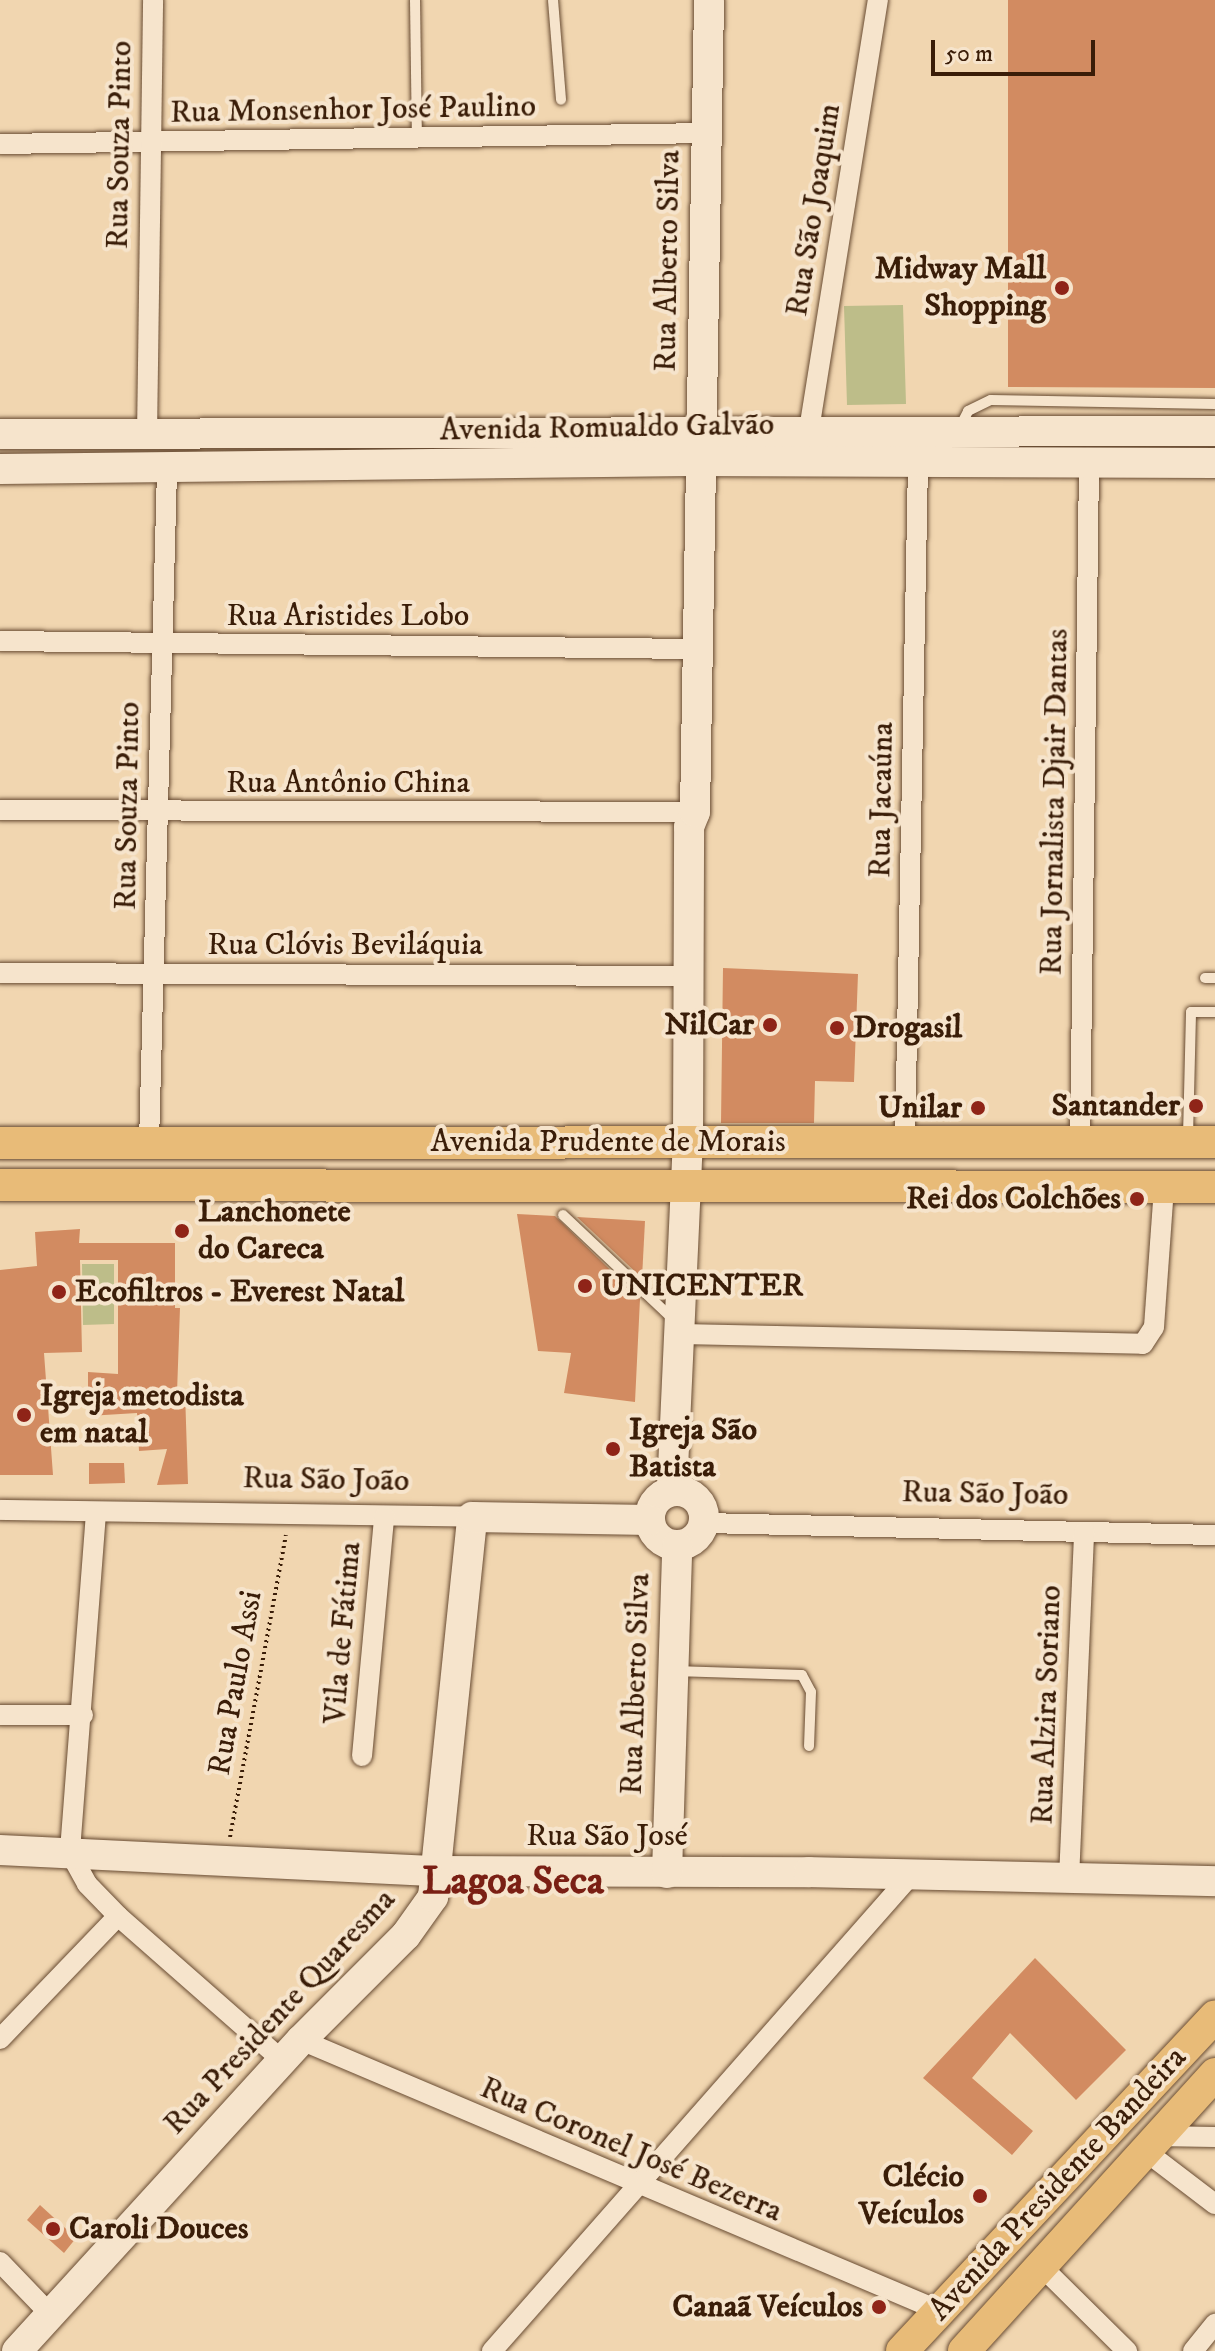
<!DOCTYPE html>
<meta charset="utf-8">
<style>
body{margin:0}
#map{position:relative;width:1215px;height:2351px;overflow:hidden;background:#f1d6b0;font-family:"IM FELL DW Pica",serif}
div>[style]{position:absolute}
.green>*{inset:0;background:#bdbd89}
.building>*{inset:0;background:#d28b61}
.path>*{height:4px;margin-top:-2px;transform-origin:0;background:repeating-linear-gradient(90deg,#3a1d08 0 2px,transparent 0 6px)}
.roads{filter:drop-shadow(0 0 2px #684b32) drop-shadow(0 0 2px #684b32)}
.lane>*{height:10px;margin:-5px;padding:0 5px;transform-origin:5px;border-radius:5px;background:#f6e4cc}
.street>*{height:20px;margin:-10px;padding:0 10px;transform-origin:10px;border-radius:10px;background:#f6e4cc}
.secondary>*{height:30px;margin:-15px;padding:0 15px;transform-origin:15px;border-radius:15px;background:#f6e4cc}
.secondary>.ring{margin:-15px;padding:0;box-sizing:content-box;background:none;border:30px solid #f6e4cc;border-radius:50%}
.primary>*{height:32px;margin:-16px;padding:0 16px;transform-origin:16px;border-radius:16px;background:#e8bb78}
.dots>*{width:22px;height:22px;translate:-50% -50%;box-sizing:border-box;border:4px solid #f6e4cc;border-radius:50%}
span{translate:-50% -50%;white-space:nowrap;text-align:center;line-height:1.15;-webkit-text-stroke:8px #f6e4cc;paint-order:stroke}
.street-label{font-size:32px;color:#3a1d08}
.poi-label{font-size:32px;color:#3a1d08;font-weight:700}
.right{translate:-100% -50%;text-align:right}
.left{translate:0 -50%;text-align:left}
.district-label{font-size:40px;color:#7a1f14;font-weight:700}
.scale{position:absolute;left:931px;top:40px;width:164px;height:36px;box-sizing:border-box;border:4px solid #3a1d08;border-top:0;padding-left:10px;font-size:24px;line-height:28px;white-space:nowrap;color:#3a1d08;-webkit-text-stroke:6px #f6e4cc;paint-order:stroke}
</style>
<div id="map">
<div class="green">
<div style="clip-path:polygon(903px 305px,906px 404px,847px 405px,844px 306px)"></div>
<div style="clip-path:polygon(82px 1264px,114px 1264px,114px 1324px,83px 1325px)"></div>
</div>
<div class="building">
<div style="clip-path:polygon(1008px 0,1215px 0,1215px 388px,1008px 387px)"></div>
<div style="clip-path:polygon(723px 968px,858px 974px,854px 1082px,815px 1081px,814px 1123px,721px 1123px)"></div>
<div style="clip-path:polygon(517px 1214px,555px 1216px,640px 1299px,635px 1402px,564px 1393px,571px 1353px,538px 1351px)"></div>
<div style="clip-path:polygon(577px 1217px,645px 1221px,642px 1278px)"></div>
<div style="clip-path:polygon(80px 1229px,79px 1243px,175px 1243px,175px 1308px,180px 1308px,177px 1393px,185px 1392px,188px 1484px,157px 1485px,167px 1449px,139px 1451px,137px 1413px,88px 1416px,88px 1372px,118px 1374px,118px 1260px,80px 1260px,82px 1352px,44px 1353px,53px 1475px,0 1475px,0 1270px,37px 1266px,35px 1232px)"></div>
<div style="clip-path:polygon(89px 1463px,124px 1463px,125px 1483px,89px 1484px)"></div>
<div style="clip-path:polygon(1035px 1958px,1126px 2050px,1076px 2100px,1010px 2033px,972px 2078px,1033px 2131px,1012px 2155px,923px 2078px)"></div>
<div style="clip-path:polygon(40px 2205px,76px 2238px,64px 2253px,27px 2220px)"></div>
</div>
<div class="path">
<div style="left:230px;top:1837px;width:307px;rotate:-79.5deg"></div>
</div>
<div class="roads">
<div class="lane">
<div style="left:415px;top:0;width:138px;rotate:89.2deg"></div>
<div style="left:553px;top:0;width:100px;rotate:85.4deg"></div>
<div style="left:960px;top:427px;width:18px;rotate:-63deg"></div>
<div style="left:968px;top:411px;width:25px;rotate:-26deg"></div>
<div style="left:991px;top:400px;width:224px;rotate:1deg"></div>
<div style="left:1205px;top:978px;width:10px"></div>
<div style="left:1188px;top:1136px;width:124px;rotate:-88.6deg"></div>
<div style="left:1191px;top:1012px;width:24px"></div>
<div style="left:563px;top:1215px;width:153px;rotate:43.4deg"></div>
<div style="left:674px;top:1671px;width:128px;rotate:1.8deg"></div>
<div style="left:802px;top:1675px;width:19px;rotate:62deg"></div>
<div style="left:811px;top:1692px;width:54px;rotate:92.1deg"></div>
</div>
<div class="street">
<div style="left:0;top:144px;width:707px;rotate:-0.89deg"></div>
<div style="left:809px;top:430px;width:436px;rotate:-80.9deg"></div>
<div style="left:147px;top:436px;width:436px;rotate:-89.2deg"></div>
<div style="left:0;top:641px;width:696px;rotate:0.66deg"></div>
<div style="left:0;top:810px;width:695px;rotate:0.16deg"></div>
<div style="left:0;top:973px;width:690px;rotate:0.25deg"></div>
<div style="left:905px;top:1140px;width:679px;rotate:-88.9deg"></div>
<div style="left:1080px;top:1143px;width:681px;rotate:-89.24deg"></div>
<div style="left:149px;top:1144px;width:675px;rotate:-88.47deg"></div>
<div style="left:681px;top:1334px;width:462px;rotate:1.2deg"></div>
<div style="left:1143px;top:1344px;width:20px;rotate:-57deg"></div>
<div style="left:1154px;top:1327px;width:140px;rotate:-85.9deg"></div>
<div style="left:0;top:1510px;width:472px;rotate:0.8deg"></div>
<div style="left:96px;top:1513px;width:341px;rotate:94.4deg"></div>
<div style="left:70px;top:1853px;width:35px;rotate:61deg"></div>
<div style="left:87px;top:1884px;width:45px;rotate:45.9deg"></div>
<div style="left:118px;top:1916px;width:220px;rotate:41.3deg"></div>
<div style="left:705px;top:1523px;width:510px;rotate:1.35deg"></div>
<div style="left:0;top:1715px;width:83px"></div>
<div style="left:362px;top:1756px;width:240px;rotate:-84.7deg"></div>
<div style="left:1069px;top:1879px;width:347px;rotate:-87.5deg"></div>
<div style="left:0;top:2039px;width:170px;rotate:-46.2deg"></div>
<div style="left:301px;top:2040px;width:694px;rotate:22.98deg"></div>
<div style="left:1156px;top:2136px;width:59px;rotate:1deg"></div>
<div style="left:1144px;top:2150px;width:89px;rotate:37.3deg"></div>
<div style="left:0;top:2262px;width:74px;rotate:46.1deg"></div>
<div style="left:1042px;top:2267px;width:120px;rotate:44.7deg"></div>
<div style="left:492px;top:2351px;width:633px;rotate:-48.65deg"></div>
<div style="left:1193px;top:2351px;width:35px;rotate:-51deg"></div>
</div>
<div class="secondary">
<div style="left:0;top:434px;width:1215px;rotate:-0.14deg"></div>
<div style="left:0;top:469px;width:692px;rotate:-0.66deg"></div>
<div style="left:692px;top:461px;width:523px;rotate:0.22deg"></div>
<div class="ring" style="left:650px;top:1491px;width:24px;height:24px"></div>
<div style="left:672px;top:1491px;width:350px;rotate:-87.4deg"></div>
<div style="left:688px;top:1141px;width:314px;rotate:-89.8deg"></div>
<div style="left:689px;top:827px;width:16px;rotate:-68deg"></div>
<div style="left:695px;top:812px;width:812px;rotate:-89.01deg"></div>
<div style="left:0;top:1850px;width:437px;rotate:2.8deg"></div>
<div style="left:436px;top:1871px;width:373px;rotate:0.2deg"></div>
<div style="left:809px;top:1872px;width:406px;rotate:1.3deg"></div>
<div style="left:667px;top:1873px;width:327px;rotate:-88.2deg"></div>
<div style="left:17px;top:2351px;width:421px;rotate:-47.6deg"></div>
<div style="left:301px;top:2040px;width:148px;rotate:-45deg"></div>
<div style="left:406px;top:1935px;width:47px;rotate:-54.6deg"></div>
<div style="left:433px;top:1897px;width:382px;rotate:-84.1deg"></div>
<div style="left:472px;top:1517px;width:178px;rotate:1deg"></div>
</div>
<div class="primary">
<div style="left:0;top:1143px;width:1215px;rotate:-0.05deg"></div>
<div style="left:0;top:1185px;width:1215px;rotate:0.09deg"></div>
<div style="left:902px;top:2351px;width:458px;rotate:-46.9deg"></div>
<div style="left:964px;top:2351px;width:374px;rotate:-47.8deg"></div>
</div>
</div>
<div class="dots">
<div style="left:1062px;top:288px;background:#8f2418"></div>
<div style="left:770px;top:1025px;background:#8f2418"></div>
<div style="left:837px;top:1028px;background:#8f2418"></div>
<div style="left:1196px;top:1106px;background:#8f2418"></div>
<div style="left:978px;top:1108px;background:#8f2418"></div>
<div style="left:1137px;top:1199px;background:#8f2418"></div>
<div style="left:182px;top:1231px;background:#8f2418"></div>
<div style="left:585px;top:1286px;background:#8f2418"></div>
<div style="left:59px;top:1292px;background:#8f2418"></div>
<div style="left:24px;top:1415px;background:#8f2418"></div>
<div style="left:613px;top:1449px;background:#8f2418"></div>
<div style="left:980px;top:2196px;background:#8f2418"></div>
<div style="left:53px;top:2229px;background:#8f2418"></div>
<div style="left:879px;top:2307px;background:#8f2418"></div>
</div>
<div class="street-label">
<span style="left:353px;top:110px;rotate:-1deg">Rua Monsenhor José Paulino</span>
<span style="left:120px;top:145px;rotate:-89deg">Rua Souza Pinto</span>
<span style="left:814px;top:210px;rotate:-81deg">Rua São Joaquim</span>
<span style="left:668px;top:261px;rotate:-89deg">Rua Alberto Silva</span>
<span style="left:607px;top:428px;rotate:-1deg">Avenida Romualdo Galvão</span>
<span style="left:348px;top:616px">Rua Aristides Lobo</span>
<span style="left:348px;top:783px">Rua Antônio China</span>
<span style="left:882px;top:800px;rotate:-89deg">Rua Jacaúna</span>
<span style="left:1055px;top:802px;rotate:-89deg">Rua Jornalista Djair Dantas</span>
<span style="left:128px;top:806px;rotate:-89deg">Rua Souza Pinto</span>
<span style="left:345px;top:945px">Rua Clóvis Beviláquia</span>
<span style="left:608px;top:1142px">Avenida Prudente de Morais</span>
<span style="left:326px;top:1480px;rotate:1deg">Rua São João</span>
<span style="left:985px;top:1494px;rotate:1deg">Rua São João</span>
<span style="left:343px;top:1633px;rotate:-85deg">Vila de Fátima</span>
<span style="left:236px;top:1683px;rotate:-80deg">Rua Paulo Assi</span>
<span style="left:636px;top:1684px;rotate:-88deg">Rua Alberto Silva</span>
<span style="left:1047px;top:1705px;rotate:-88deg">Rua Alzira Soriano</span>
<span style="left:607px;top:1836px">Rua São José</span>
<span style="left:280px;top:2012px;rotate:-47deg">Rua Presidente Quaresma</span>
<span style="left:631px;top:2150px;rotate:23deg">Rua Coronel José Bezerra</span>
<span style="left:1058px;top:2184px;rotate:-47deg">Avenida Presidente Bandeira</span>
</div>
<div class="poi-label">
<span class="right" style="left:1046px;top:288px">Midway Mall<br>Shopping</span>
<span class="right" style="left:754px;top:1025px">NilCar</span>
<span class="left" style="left:853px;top:1028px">Drogasil</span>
<span class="right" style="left:1180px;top:1106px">Santander</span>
<span class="right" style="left:962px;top:1108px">Unilar</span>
<span class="right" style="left:1121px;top:1199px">Rei dos Colchões</span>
<span class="left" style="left:198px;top:1231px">Lanchonete<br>do Careca</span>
<span class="left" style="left:601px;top:1286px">UNICENTER</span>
<span class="left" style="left:75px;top:1292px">Ecofiltros - Everest Natal</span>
<span class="left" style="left:40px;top:1415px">Igreja metodista<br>em natal</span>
<span class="left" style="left:629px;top:1449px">Igreja São<br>Batista</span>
<span class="right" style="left:964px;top:2196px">Clécio<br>Veículos</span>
<span class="left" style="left:69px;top:2229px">Caroli Douces</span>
<span class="right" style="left:863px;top:2307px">Canaã Veículos</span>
</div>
<div class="district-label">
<span style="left:513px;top:1882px">Lagoa Seca</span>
</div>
<div class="scale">50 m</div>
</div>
